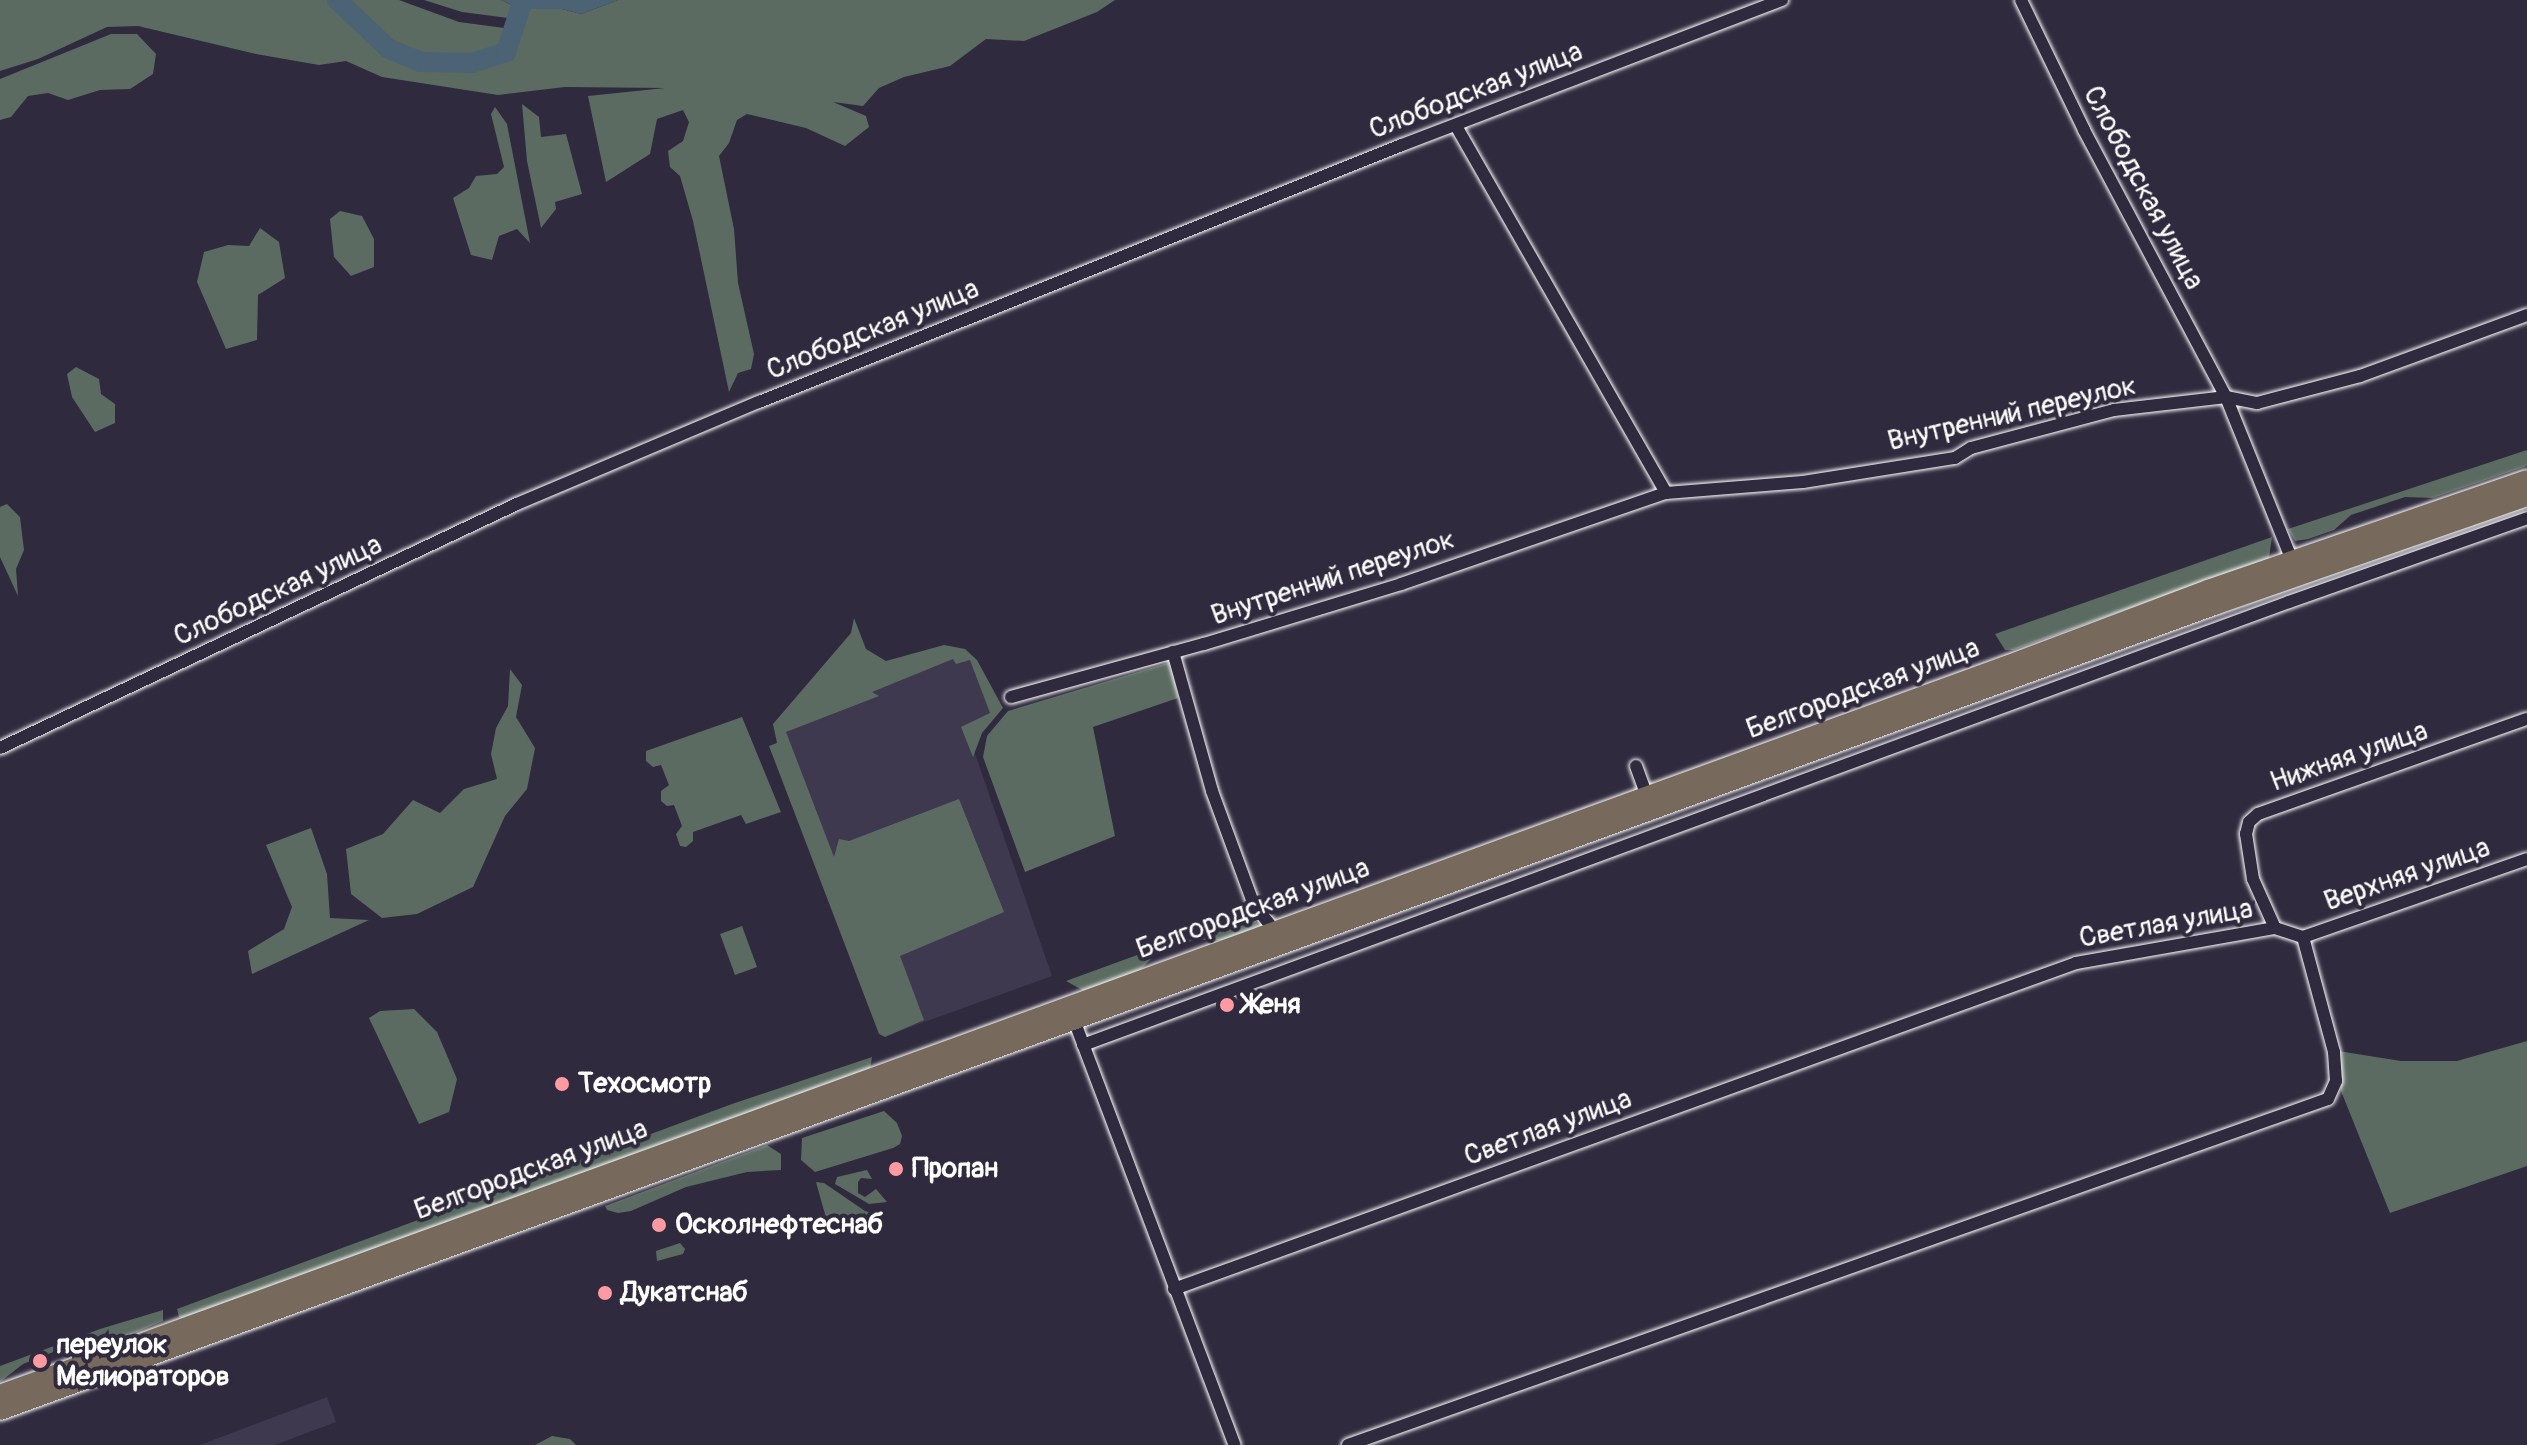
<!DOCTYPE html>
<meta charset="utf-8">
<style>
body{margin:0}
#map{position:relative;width:2527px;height:1445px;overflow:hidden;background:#2f2a3d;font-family:Pangolin,sans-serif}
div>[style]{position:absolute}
.built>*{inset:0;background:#3f3950}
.green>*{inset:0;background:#5b6b62}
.water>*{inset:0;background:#4b6374}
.river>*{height:20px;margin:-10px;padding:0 10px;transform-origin:10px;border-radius:10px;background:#4b6374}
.roads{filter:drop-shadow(0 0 2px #fff) drop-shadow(0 0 2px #fff)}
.minor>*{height:12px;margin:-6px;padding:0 6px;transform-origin:6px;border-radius:6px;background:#2f2a3d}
.primary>*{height:20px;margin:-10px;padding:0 10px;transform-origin:10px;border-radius:10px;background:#77695c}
.dots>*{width:22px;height:22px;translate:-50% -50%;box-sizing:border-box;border:4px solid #2f2a3d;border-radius:50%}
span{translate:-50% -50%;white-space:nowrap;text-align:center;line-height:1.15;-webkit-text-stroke:8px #2f2a3d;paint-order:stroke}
.street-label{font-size:28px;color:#fff}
.poi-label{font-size:28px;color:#fff;font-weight:700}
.left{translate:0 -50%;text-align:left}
</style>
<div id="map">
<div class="built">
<div style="clip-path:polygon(960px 653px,975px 661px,995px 713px,972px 745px,1052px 976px,894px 1033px,775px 727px)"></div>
<div style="clip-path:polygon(327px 1397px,336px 1422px,275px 1445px,200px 1445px)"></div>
</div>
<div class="green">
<div style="clip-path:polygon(0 0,336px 0,388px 50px,420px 63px,472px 65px,508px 53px,517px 37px,513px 36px,522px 9px,562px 9px,581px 14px,618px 0,1115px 0,1097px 12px,1024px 41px,986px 39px,950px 66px,904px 77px,879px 88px,863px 106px,833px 102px,866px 116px,869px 127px,845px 146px,806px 128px,747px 114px,737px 120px,729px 143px,719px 156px,734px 229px,738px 283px,754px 354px,751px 369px,738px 373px,729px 392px,693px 221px,680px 176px,670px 167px,668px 151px,683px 141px,689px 122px,683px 110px,657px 119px,650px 154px,606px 182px,588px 96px,665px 88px,565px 87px,498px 95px,382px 77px,346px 61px,319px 65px,256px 54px,138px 26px,107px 27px,38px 59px,0 71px)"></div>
<div style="clip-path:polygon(341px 0,399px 0,459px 22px,512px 29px,505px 51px,471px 61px,420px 58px,392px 44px,358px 18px)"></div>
<div style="clip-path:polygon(424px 0,501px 0,520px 9px,516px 19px,462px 12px)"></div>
<div style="clip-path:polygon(111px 34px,137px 34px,156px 54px,153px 74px,130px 89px,100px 90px,68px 100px,48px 93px,28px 96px,11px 117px,0 120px,0 79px)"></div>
<div style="clip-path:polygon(522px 104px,539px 117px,541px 137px,566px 134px,582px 194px,555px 202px,556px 209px,541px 228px,527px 161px)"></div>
<div style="clip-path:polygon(495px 107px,507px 124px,530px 243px,517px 229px,499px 236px,492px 260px,471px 255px,453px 198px,469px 188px,476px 176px,497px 174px,504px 167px,491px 114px)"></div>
<div style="clip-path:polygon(340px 211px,362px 216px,374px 239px,374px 267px,351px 276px,334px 257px,330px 219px)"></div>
<div style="clip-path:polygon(260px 228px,279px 242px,285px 278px,258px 295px,257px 340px,226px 349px,197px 282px,204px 252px,228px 245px,249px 246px)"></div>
<div style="clip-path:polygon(76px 367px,99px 379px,101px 394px,115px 404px,115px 423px,95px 432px,72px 397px,67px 374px)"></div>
<div style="clip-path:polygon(2527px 450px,2527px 466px,2433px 498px,2405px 497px,2351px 515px,2334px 530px,2308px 539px,2295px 541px,2288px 529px)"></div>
<div style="clip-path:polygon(7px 504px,20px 517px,24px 550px,16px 569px,18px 596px,0 557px,0 507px)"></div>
<div style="clip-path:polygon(2272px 537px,2269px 558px,2013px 650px,2005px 650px,1995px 634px)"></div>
<div style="clip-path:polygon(854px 618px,866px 649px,886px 661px,944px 645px,965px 649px,977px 660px,1003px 708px,982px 733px,973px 757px,961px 727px,990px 713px,970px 660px,956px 664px,953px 659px,872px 692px,879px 696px,786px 732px,834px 857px,839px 839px,849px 841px,959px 799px,1004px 912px,900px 956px,924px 1020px,885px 1037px,879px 1034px,769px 746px,777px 743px,773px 724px,851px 633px)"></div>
<div style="clip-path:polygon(1171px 662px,1178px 698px,1093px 727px,1115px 836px,1025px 872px,983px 757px,987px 736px,1008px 711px)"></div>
<div style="clip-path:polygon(510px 669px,522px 685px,516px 717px,535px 748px,527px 789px,505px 816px,473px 887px,417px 914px,382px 918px,351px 894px,346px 849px,383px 834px,413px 800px,440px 813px,464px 789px,497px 779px,491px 754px,496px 728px,508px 706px)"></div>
<div style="clip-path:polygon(742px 717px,781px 812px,746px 824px,741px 815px,693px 832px,693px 841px,686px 847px,680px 846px,676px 834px,682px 826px,674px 805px,667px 806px,661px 801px,661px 791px,669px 785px,661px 765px,653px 767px,646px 761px,646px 751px)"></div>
<div style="clip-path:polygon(311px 828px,327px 874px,330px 918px,369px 920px,252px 974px,248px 951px,284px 929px,292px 907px,266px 845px)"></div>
<div style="clip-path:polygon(1252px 913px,1258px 926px,1254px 932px,1227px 940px,1194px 940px,1156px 954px,1135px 975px,1084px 991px,1066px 981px)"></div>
<div style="clip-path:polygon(742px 926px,757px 967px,735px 975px,720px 934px)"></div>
<div style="clip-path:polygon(414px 1009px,437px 1032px,457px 1079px,449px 1112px,419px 1124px,369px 1018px,380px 1011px)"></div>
<div style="clip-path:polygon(2527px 1041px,2527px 1166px,2390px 1213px,2341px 1091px,2338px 1051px,2401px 1061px,2457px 1061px)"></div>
<div style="clip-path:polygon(872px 1057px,870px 1069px,187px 1320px,179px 1317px,177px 1309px,732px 1104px)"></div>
<div style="clip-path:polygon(884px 1111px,897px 1123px,902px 1136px,900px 1144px,893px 1148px,815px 1172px,801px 1160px,802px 1138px)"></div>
<div style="clip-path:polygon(767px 1145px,781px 1154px,781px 1170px,747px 1172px,686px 1187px,631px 1211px,618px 1213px,607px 1210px,605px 1206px)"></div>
<div style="clip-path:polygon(867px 1170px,872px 1179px,861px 1178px,858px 1182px,858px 1193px,865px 1197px,876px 1189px,887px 1202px,869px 1204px,835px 1184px,837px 1177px)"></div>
<div style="clip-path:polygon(816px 1182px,824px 1183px,865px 1211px,882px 1216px,829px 1229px)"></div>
<div style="clip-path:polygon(680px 1243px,685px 1249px,683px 1254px,657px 1261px,656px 1251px)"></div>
<div style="clip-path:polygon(163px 1310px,163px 1321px,94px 1350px,66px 1347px,23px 1364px,0 1382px,0 1366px,100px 1329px)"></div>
<div style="clip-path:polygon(552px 1436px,570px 1439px,576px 1445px,535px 1445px)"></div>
</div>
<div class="water">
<div style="clip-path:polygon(501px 0,618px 0,581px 14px,562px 9px,521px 9px)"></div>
</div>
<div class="river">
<div style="left:337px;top:0;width:71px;rotate:43.3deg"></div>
<div style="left:389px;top:49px;width:35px;rotate:22deg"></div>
<div style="left:421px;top:62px;width:51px;rotate:1.1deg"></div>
<div style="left:472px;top:63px;width:36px;rotate:-18deg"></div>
<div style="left:506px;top:52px;width:55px;rotate:-71.9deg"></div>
</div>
<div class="roads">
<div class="minor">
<div style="left:2021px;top:0;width:144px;rotate:64.1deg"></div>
<div style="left:2084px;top:130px;width:302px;rotate:62deg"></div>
<div style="left:2226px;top:397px;width:176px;rotate:68deg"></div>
<div style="left:1456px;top:126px;width:423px;rotate:60.2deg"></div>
<div style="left:1173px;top:652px;width:144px;rotate:74.3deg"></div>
<div style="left:1212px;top:791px;width:121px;rotate:69.8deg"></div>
<div style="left:1254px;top:905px;width:32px;rotate:51deg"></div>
<div style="left:1011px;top:697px;width:200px;rotate:-15.4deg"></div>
<div style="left:1204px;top:644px;width:206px;rotate:-16.9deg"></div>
<div style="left:1401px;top:584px;width:280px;rotate:-19deg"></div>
<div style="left:1666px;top:493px;width:137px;rotate:-4.6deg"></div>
<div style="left:1803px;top:482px;width:154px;rotate:-9deg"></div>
<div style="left:1955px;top:458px;width:19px;rotate:-32deg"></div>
<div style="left:1971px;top:448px;width:148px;rotate:-14.9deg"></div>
<div style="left:2114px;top:410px;width:113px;rotate:-6.6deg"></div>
<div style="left:2226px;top:397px;width:32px;rotate:11deg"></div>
<div style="left:2257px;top:403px;width:106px;rotate:-14.7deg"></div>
<div style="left:2360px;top:376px;width:178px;rotate:-20.1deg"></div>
<div style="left:0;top:748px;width:572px;rotate:-25.27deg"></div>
<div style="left:517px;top:504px;width:263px;rotate:-22.9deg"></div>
<div style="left:759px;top:402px;width:692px;rotate:-21.79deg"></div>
<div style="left:1402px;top:145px;width:407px;rotate:-20.9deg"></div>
<div style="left:1636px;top:766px;width:33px;rotate:70deg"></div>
<div style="left:2275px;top:928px;width:54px;rotate:-114.2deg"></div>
<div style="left:2253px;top:879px;width:46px;rotate:-98.8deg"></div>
<div style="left:2246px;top:834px;width:12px;rotate:-76deg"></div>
<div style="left:2249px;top:822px;width:12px;rotate:-42deg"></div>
<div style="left:2258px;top:814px;width:285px;rotate:-19.5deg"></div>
<div style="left:2303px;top:937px;width:237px;rotate:-19.2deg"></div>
<div style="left:1074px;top:1020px;width:454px;rotate:69.3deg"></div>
<div style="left:1083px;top:1045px;width:1285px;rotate:-20.17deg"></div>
<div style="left:2289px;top:602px;width:252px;rotate:-19.4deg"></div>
<div style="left:1174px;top:1289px;width:959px;rotate:-19.87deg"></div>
<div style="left:2076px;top:963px;width:202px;rotate:-10deg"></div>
<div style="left:2275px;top:928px;width:29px;rotate:18deg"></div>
<div style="left:1348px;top:1445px;width:1039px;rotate:-19.45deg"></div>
<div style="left:2328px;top:1099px;width:20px;rotate:-66deg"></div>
<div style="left:2336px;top:1081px;width:29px;rotate:-94deg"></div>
<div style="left:2334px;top:1052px;width:119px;rotate:-105.1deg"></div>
</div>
<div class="primary">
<div style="left:0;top:1395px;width:2134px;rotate:-19.97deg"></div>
<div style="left:2006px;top:666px;width:216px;rotate:-20.6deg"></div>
<div style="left:2208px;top:590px;width:337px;rotate:-19deg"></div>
<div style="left:0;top:1410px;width:2356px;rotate:-19.98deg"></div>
<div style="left:2214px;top:605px;width:331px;rotate:-19.2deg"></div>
</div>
</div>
<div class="dots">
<div style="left:1227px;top:1005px;background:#ff9aa2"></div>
<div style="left:562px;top:1084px;background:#ff9aa2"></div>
<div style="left:896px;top:1169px;background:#ff9aa2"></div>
<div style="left:659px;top:1225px;background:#ff9aa2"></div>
<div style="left:605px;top:1293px;background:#ff9aa2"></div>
<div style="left:40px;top:1361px;background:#ff9aa2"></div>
</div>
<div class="street-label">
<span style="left:1476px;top:91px;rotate:-21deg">Слободская улица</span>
<span style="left:2143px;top:188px;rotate:62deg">Слободская улица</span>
<span style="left:873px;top:330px;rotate:-22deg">Слободская улица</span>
<span style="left:2012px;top:414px;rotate:-13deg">Внутренний переулок</span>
<span style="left:1333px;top:578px;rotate:-18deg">Внутренний переулок</span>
<span style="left:278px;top:591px;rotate:-25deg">Слободская улица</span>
<span style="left:1863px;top:689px;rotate:-20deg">Белгородская улица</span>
<span style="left:2349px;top:757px;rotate:-19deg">Нижняя улица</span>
<span style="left:2407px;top:875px;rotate:-19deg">Верхняя улица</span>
<span style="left:1253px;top:909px;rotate:-20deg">Белгородская улица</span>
<span style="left:2166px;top:924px;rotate:-10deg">Светлая улица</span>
<span style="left:1548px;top:1128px;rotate:-20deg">Светлая улица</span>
<span style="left:531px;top:1170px;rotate:-20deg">Белгородская улица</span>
</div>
<div class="poi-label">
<span class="left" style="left:1243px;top:1005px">Женя</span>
<span class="left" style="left:578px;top:1084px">Техосмотр</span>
<span class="left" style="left:912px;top:1169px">Пропан</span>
<span class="left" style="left:675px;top:1225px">Осколнефтеснаб</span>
<span class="left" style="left:621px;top:1293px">Дукатснаб</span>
<span class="left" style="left:56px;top:1361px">переулок<br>Мелиораторов</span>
</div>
</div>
